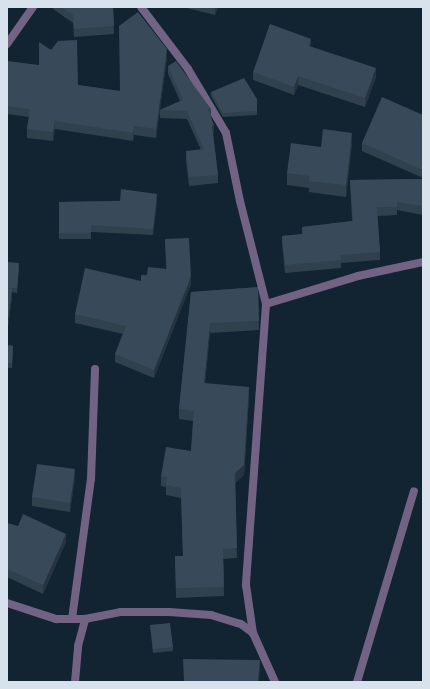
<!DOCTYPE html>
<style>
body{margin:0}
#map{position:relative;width:430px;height:689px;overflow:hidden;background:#122331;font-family:"Alegreya Sans",sans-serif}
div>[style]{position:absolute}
.street>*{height:8px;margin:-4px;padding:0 4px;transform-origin:4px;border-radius:4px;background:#726385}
.wall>*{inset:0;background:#30404d}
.shaded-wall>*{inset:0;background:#27343f}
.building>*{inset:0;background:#384a5a}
span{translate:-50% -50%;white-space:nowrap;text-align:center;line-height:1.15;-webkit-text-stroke:3px #091927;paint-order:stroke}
.frame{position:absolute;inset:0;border:8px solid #d7e2ec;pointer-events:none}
</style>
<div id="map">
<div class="street">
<div style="left:141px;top:7px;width:78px;rotate:52.8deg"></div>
<div style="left:188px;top:69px;width:74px;rotate:59.3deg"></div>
<div style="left:226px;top:133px;width:69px;rotate:78.4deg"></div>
<div style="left:240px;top:201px;width:106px;rotate:75.8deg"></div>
<div style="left:266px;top:304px;width:282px;rotate:94.1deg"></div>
<div style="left:246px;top:585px;width:49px;rotate:81.7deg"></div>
<div style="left:253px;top:633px;width:54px;rotate:65.8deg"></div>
<div style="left:7px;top:44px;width:45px;rotate:-54.9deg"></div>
<div style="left:266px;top:304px;width:96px;rotate:-16.9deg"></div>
<div style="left:358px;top:276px;width:66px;rotate:-12.2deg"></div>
<div style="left:7px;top:603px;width:52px;rotate:18.1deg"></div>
<div style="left:56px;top:619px;width:29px"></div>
<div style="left:85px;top:619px;width:37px;rotate:-11deg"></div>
<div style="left:121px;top:612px;width:48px"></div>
<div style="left:169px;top:612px;width:42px;rotate:4.1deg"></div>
<div style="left:211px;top:615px;width:31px;rotate:17deg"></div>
<div style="left:241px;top:624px;width:15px;rotate:37deg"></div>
<div style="left:72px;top:619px;width:141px;rotate:-82.3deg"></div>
<div style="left:91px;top:479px;width:110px;rotate:-87.9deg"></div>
<div style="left:75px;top:682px;width:36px;rotate:-85deg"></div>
<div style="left:78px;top:646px;width:28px;rotate:-75deg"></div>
<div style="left:357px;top:682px;width:199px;rotate:-73.4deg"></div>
</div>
<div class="wall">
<div style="clip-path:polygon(53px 7px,113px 7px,114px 34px,74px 37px,73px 23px,53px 9px)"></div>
<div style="clip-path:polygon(183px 7px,218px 7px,215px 15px)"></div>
<div style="clip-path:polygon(311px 47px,376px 77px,365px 107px,298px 85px,294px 95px,253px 80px,253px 72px)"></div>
<div style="clip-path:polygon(167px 58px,156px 138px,134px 135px,133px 141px,55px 129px,53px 141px,27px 138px,27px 129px,29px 117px,7px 114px,7px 61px,78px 85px,119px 91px)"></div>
<div style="clip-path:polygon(168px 66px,211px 109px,211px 116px,214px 133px,213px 134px,218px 175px,218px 183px,189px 186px,186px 160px,186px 151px,201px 150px,187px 119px,160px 118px,160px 110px,180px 101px,168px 74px)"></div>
<div style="clip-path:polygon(211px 92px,257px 99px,257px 115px,223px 117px,211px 96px)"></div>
<div style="clip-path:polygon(423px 115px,423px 178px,362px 151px,362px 143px)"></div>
<div style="clip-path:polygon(352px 144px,346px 197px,309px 192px,309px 188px,287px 185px,287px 173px,321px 147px)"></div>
<div style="clip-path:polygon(423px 179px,423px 215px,397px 210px,397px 215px,377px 216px,380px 252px,380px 260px,341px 263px,341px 268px,285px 273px,282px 244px,282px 236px,302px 234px,302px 227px,352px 221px,350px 180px)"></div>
<div style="clip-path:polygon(157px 200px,153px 235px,91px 232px,91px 239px,59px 239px,59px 202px)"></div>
<div style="clip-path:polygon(165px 239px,191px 284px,154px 378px,115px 362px,115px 354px,123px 334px,75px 323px,75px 314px,141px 281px,147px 275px,166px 269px)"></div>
<div style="clip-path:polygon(7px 262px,19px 267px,17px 293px,12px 292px,12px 297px,7px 335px)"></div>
<div style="clip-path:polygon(258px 287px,259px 330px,210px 333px,205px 383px,249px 397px,244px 475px,235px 483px,237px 558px,223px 559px,224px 596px,176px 598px,175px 556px,183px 556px,181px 498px,166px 495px,166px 487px,161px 486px,161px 476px,191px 451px,193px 421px,179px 419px,179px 409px,191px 292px)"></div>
<div style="clip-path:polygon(7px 345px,13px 346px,12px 368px,7px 368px)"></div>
<div style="clip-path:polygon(75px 478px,70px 512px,32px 506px,32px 497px)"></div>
<div style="clip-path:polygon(7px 523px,66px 542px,43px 594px,7px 577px)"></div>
<div style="clip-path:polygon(150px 625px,173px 647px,173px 651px,153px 653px)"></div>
</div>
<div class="shaded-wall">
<div style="clip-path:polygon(215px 7px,218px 7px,215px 15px)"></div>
<div style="clip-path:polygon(311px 39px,311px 47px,309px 46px)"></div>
<div style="clip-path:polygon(167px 49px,167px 58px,156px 138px,156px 129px)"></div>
<div style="clip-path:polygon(376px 68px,376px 77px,365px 107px,365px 98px)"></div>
<div style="clip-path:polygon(298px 76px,298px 85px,294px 95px,294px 87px)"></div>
<div style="clip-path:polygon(55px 121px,55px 129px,53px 141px,53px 132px)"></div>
<div style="clip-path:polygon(214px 125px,214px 133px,212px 134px,212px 126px)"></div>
<div style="clip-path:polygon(134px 126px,134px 135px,133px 141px,133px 133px)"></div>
<div style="clip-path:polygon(352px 133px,352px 144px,346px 197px,346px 185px)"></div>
<div style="clip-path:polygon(157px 194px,157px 200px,153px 235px,153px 229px)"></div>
<div style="clip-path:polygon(191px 276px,191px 284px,154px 378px,154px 370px)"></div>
<div style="clip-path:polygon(12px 289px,12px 297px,7px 335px,7px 327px)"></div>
<div style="clip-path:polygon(210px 323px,210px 333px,204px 392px,204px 383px)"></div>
<div style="clip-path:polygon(249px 387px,249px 397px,244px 475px,235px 483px,235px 473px)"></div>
<div style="clip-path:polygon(75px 469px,75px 478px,70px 512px,70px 503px)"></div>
<div style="clip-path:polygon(66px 534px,66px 542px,43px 594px,43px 585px)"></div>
<div style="clip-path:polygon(260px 660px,260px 669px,259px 682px,258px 682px)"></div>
</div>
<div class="building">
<div style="clip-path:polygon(61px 7px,113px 7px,114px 26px,74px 29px,73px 15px)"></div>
<div style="clip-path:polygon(138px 12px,167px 49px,156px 129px,134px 126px,133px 133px,55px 121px,53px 132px,27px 129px,30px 109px,7px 106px,7px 61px,39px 65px,39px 42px,51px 50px,58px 41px,77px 40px,78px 85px,120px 91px,119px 26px)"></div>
<div style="clip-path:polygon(270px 24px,311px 39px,309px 46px,376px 68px,365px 98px,298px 76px,294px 87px,253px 72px)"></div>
<div style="clip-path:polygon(176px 61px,211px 109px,208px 110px,214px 125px,212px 126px,218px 175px,189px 177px,186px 151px,204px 149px,187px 111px,160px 110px,183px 100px,168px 66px)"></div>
<div style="clip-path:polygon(244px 78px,257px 99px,257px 111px,223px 113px,211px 92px)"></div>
<div style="clip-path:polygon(382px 97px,423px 115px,423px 118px,421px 121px,423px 122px,423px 170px,362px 143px)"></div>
<div style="clip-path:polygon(323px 129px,352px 133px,346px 185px,309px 181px,309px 176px,287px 173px,291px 143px,321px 147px)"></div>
<div style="clip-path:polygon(423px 179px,423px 206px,397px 202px,397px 207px,377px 207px,380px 252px,340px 255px,341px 260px,285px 265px,282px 236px,303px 234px,302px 227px,353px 221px,350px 180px)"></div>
<div style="clip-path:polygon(121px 189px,157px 194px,153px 229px,91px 225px,91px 233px,59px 233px,59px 202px,120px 201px)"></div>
<div style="clip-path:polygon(189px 238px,191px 276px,154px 370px,115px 354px,126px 326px,75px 314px,85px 268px,141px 281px,141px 275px,147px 275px,148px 267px,167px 269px,165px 239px)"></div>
<div style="clip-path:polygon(7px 262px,19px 263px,17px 288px,7px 288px)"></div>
<div style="clip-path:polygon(258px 287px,259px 321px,210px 323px,204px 383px,249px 387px,244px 465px,235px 473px,237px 548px,223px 549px,224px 587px,176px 588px,175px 556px,183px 556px,181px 488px,166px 485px,167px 477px,161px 476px,166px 447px,191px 451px,194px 411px,179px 409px,191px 292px)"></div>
<div style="clip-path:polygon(7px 288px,12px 289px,7px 327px)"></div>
<div style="clip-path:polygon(7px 345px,13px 346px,12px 363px,7px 363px)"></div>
<div style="clip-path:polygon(37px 464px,75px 469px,70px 503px,32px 497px)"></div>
<div style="clip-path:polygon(23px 514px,66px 534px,43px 585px,7px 569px,7px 523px,18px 526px)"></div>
<div style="clip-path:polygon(170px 623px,173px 647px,153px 649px,150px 625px)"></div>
<div style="clip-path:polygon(183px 659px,260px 660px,258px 682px,184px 682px)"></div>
</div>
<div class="frame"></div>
</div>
